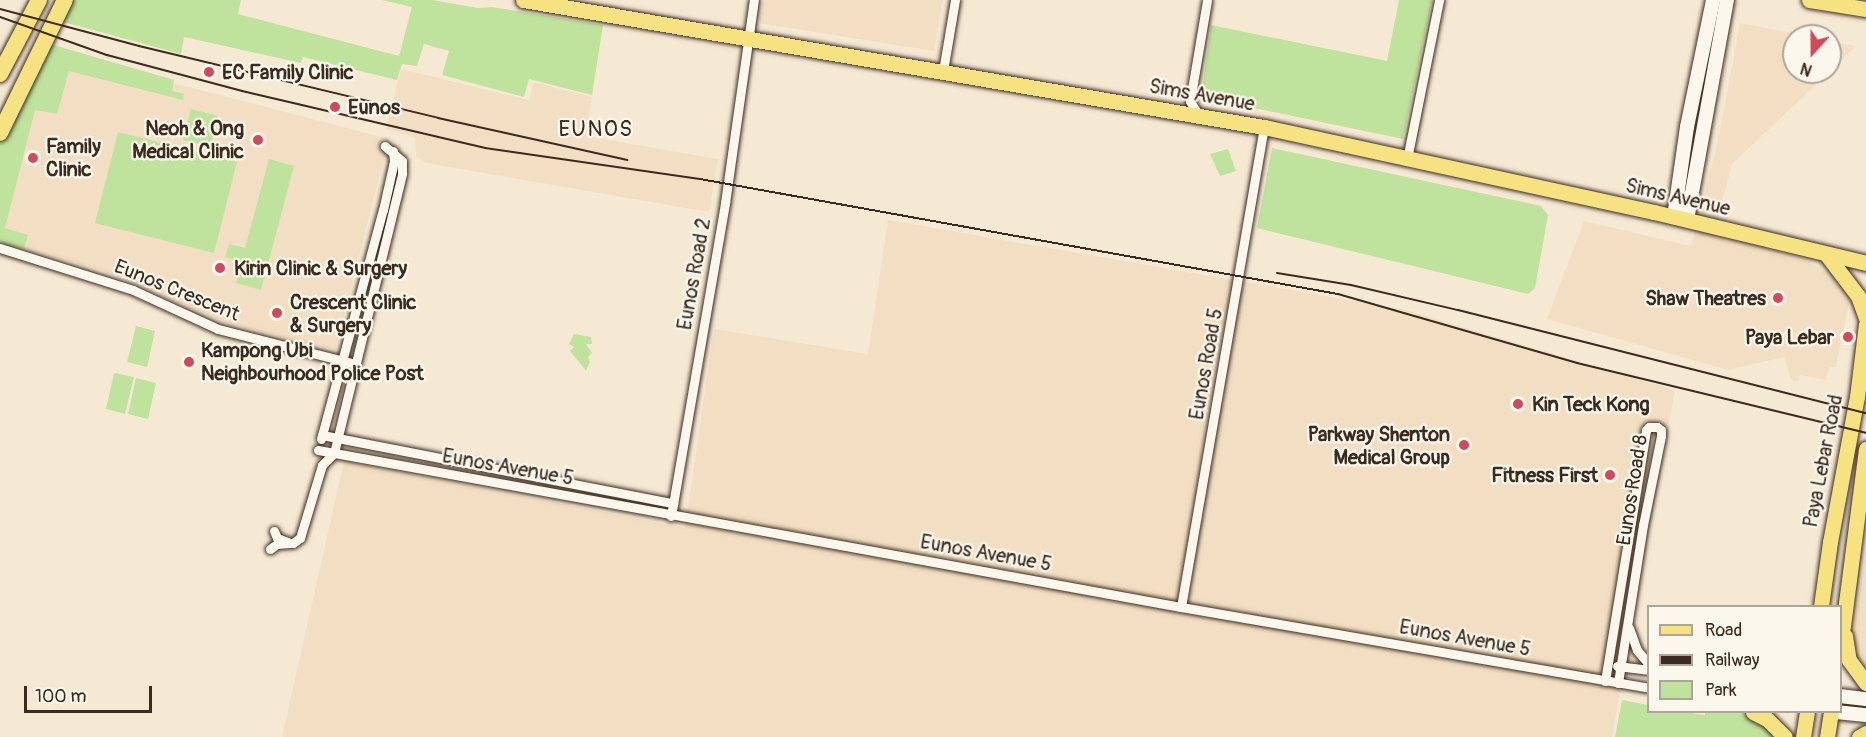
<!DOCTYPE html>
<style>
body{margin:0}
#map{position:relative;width:1866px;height:737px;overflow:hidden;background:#f6e9d4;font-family:Pangolin,sans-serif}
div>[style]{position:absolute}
.built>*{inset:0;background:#f2dfc3}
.green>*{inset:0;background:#bfe29c}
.roads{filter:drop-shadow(0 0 2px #3b2a1e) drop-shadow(0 0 2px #3b2a1e)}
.street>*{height:9px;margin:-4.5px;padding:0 4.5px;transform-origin:4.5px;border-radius:4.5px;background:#fbf7ec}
.secondary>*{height:14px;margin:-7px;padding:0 7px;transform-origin:7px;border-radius:7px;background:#fbf7ec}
.primary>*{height:15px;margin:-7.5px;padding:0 7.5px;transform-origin:7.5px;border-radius:7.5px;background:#f6e281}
.highway>*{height:16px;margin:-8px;padding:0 8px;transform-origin:8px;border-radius:8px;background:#f6e281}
.rail>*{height:2px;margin:-1px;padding:0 1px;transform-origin:1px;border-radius:1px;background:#3b2a1e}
.dots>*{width:16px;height:16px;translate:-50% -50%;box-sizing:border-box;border:3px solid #fbf7ec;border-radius:50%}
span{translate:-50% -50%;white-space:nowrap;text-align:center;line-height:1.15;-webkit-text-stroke:4.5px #fbf7ec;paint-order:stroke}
.poi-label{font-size:20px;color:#3b2a1e;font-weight:700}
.left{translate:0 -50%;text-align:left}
.right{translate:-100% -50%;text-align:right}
.street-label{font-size:20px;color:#3b2a1e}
.quarter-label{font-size:22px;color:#3b2a1e;letter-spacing:1.5px}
.legend{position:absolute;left:1647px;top:605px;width:195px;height:108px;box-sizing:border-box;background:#fbf7ec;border:2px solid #aea59a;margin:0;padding:8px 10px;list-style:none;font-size:18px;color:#3b2a1e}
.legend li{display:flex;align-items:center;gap:12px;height:30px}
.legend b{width:30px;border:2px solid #aea59a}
.north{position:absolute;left:1782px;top:24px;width:60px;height:60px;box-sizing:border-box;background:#fbf7ec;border:2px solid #aea59a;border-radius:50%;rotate:201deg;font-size:16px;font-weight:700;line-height:24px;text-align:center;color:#3b2a1e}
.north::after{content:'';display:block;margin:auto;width:21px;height:27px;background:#d1495b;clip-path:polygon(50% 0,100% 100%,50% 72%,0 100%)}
.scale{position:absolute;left:24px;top:686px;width:128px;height:27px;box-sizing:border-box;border:3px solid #3b2a1e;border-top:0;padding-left:8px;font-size:18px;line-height:21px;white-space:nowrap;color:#3b2a1e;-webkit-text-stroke:4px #fbf7ec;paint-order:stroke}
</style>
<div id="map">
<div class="built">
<div style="clip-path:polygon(763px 0,943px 0,934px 51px,759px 23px)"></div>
<div style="clip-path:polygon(1740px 23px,1807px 36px,1794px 36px,1794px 72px,1829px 72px,1732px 164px,1714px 232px,1802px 258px,1840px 280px,1850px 298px,1836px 367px,1829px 367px,1826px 380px,1800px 375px,1798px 382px,1791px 379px,1784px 357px,1728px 370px,1547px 319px,1584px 221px,1691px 246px,1718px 141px)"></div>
<div style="clip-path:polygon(1830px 41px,1856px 46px,1830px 71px)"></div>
<div style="clip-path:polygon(47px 50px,389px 139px,335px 350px,222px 322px,101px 270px,0 243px,0 143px)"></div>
<div style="clip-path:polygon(401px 69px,529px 100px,534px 82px,592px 97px,586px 136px,718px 159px,709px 212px,426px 163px,416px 156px,415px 137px,386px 129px)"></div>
<div style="clip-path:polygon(888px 220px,1406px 310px,1675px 390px,1612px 737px,282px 737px,344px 461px,685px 528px,714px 329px,868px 354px)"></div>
<div style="clip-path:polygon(1866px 552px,1866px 674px,1856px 659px,1852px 639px)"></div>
</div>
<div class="green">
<div style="clip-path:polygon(70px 0,241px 0,238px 14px,399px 56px,412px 7px,382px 0,432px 0,478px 8px,492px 7px,603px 25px,592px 95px,529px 79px,524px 97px,442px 75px,449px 51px,424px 44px,417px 66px,402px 64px,397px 80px,303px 57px,301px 63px,184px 37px,181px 54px,60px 21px)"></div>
<div style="clip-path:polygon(1399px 0,1432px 0,1403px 139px,1201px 97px,1211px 25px,1387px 61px)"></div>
<div style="clip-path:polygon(50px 44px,174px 80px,172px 91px,184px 94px,183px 100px,69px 71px,57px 114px,35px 110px,5px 228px,28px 235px,24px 249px,0 243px,0 143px)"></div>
<div style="clip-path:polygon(191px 109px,218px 116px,211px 147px,183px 140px)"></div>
<div style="clip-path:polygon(118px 132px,237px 162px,214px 253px,95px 223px)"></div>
<div style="clip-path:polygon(1272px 148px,1541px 206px,1548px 215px,1535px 288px,1528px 294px,1257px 228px)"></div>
<div style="clip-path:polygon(1228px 149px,1236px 171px,1220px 176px,1210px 154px)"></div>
<div style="clip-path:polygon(269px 159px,294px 166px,261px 290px,236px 283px,242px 262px,225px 257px,229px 244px,245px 248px)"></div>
<div style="clip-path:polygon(136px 326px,155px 331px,147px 367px,127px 362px)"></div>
<div style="clip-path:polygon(574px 334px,591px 337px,592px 344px,586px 344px,592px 353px,588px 357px,590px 362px,586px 371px,570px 351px,574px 347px,569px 344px)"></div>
<div style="clip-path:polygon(114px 373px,134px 377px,125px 414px,106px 409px)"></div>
<div style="clip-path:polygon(136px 378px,156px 383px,148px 419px,128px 414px)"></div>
<div style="clip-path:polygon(1622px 700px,1648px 705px,1648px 712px,1684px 712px,1705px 715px,1705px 712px,1741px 712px,1780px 737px,1615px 737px)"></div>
</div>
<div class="roads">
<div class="street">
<div style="left:943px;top:71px;width:72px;rotate:-80.4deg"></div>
<div style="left:1198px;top:114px;width:15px;rotate:-122deg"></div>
<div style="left:1190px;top:101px;width:102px;rotate:-80.4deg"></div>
<div style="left:1407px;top:159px;width:162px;rotate:-78.6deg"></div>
<div style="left:0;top:248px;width:139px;rotate:17.5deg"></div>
<div style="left:133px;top:290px;width:94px;rotate:24.6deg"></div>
<div style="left:218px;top:329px;width:141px;rotate:14.3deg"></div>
<div style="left:322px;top:435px;width:358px;rotate:11deg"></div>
<div style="left:321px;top:439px;width:237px;rotate:-74.9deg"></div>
<div style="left:383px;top:210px;width:50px;rotate:-77.3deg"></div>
<div style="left:394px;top:161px;width:10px;rotate:-96deg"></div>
<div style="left:318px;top:450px;width:877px;rotate:10.31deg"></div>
<div style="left:1181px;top:607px;width:474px;rotate:9.8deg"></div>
<div style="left:671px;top:516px;width:318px;rotate:-80.2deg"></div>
<div style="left:725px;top:203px;width:205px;rotate:-81.9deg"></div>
<div style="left:274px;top:531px;width:8px;rotate:67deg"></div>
<div style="left:277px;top:538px;width:12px;rotate:20deg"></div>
<div style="left:270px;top:549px;width:9px;rotate:-36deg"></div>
<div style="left:277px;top:544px;width:16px;rotate:-4deg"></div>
<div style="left:293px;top:543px;width:9px;rotate:-36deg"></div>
<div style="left:300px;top:538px;width:76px;rotate:-73.2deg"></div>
<div style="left:322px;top:465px;width:17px;rotate:-45deg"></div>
<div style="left:334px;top:453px;width:288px;rotate:-76.3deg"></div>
<div style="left:402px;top:173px;width:12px;rotate:-90deg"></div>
<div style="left:402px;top:161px;width:23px;rotate:-139deg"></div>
<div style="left:1181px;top:607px;width:487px;rotate:-80.2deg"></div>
<div style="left:1629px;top:628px;width:23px;rotate:70deg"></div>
<div style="left:1637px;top:650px;width:17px;rotate:50deg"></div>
<div style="left:1617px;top:666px;width:31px;rotate:7deg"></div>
<div style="left:1605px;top:681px;width:254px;rotate:-80.7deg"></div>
<div style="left:1646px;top:430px;width:4px;rotate:-45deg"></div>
<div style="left:1649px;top:427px;width:8px"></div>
<div style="left:1657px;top:427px;width:5px;rotate:37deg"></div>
<div style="left:1661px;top:430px;width:6px;rotate:90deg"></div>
<div style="left:1661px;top:436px;width:91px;rotate:101.4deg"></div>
<div style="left:1643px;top:525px;width:160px;rotate:99deg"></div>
</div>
<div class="secondary">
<div style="left:1674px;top:217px;width:91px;rotate:-81.8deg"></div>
<div style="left:1687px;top:127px;width:130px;rotate:-78.4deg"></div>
<div style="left:1687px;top:220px;width:224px;rotate:-79.7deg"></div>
<div style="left:1840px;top:696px;width:26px;rotate:7deg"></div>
<div style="left:1836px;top:712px;width:30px;rotate:6deg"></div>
</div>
<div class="primary">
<div style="left:523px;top:0;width:752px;rotate:9.73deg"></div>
<div style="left:1264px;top:127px;width:399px;rotate:12.3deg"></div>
<div style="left:1654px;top:212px;width:218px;rotate:13.5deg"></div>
<div style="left:1809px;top:0;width:58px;rotate:9deg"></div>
<div style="left:1826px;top:254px;width:53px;rotate:52.7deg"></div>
<div style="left:1858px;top:296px;width:23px;rotate:70deg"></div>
<div style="left:1821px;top:606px;width:65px;rotate:-82deg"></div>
<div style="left:1830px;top:542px;width:147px;rotate:-79.5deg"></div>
<div style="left:1857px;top:397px;width:74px;rotate:-83deg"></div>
<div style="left:1845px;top:636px;width:24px;rotate:81deg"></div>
<div style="left:1849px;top:660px;width:29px;rotate:54deg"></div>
<div style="left:1840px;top:649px;width:202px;rotate:-82.6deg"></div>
<div style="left:1753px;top:712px;width:16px;rotate:27deg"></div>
<div style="left:1767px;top:719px;width:25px;rotate:45deg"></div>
<div style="left:1803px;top:737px;width:25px;rotate:-81deg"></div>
<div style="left:1827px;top:737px;width:25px;rotate:-81deg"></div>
<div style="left:1859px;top:737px;width:8px;rotate:-30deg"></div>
</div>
<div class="highway">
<div style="left:0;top:74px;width:84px;rotate:-62.2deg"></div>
<div style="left:0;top:133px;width:148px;rotate:-64deg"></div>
</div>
</div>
<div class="rail">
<div style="left:0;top:9px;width:144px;rotate:14.9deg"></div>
<div style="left:139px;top:46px;width:308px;rotate:13.5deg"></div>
<div style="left:438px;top:118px;width:194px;rotate:12.5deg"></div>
<div style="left:0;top:17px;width:114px;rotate:19.6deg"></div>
<div style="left:107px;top:55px;width:140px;rotate:14.9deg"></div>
<div style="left:242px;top:91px;width:250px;rotate:13.2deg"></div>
<div style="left:485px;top:148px;width:217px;rotate:8.2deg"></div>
<div style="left:700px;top:179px;width:648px;rotate:10.22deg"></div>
<div style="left:1338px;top:294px;width:249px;rotate:16.1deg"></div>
<div style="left:1577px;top:363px;width:297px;rotate:13.6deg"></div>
<div style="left:1277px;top:273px;width:75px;rotate:9.2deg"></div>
<div style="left:1351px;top:285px;width:110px;rotate:13.2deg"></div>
<div style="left:1458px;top:310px;width:421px;rotate:14.2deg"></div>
</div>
<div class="dots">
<div style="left:209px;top:72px;background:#d1495b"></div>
<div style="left:335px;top:107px;background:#d1495b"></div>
<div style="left:258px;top:140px;background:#d1495b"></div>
<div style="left:33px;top:158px;background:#d1495b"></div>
<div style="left:220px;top:268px;background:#d1495b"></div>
<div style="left:1778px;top:298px;background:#d1495b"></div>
<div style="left:277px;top:313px;background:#d1495b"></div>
<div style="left:1848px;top:337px;background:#d1495b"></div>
<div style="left:189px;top:362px;background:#d1495b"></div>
<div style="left:1518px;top:404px;background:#d1495b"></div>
<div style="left:1464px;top:445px;background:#d1495b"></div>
<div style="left:1610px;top:475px;background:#d1495b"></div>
</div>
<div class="poi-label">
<span class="left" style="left:222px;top:72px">EC Family Clinic</span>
<span class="left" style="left:348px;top:107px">Eunos</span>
<span class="right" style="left:244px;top:140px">Neoh &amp; Ong<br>Medical Clinic</span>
<span class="left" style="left:46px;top:158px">Family<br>Clinic</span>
<span class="left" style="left:234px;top:268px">Kirin Clinic &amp; Surgery</span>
<span class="right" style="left:1766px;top:298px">Shaw Theatres</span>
<span class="left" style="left:290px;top:314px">Crescent Clinic<br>&amp; Surgery</span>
<span class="right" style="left:1834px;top:337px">Paya Lebar</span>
<span class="left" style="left:201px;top:362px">Kampong Ubi<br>Neighbourhood Police Post</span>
<span class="left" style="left:1532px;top:404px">Kin Teck Kong</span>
<span class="right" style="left:1450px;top:446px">Parkway Shenton<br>Medical Group</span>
<span class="right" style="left:1598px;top:475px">Fitness First</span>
</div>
<div class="street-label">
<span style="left:1202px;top:95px;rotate:10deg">Sims Avenue</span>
<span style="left:1678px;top:197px;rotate:13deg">Sims Avenue</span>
<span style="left:694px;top:274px;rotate:-80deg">Eunos Road 2</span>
<span style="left:177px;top:290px;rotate:22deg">Eunos Crescent</span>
<span style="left:1206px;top:364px;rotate:-80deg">Eunos Road 5</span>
<span style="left:1823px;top:461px;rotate:-79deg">Paya Lebar Road</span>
<span style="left:508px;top:467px;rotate:10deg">Eunos Avenue 5</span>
<span style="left:1632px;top:490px;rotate:-81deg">Eunos Road 8</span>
<span style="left:986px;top:553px;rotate:10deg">Eunos Avenue 5</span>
<span style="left:1465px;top:638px;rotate:10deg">Eunos Avenue 5</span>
</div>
<div class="quarter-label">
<span style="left:596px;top:130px">EUNOS</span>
</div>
<ul class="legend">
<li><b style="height:8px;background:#f6e281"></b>Road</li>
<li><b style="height:8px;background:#3b2a1e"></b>Railway</li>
<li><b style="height:16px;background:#bfe29c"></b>Park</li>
</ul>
<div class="north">N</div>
<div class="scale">100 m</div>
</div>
